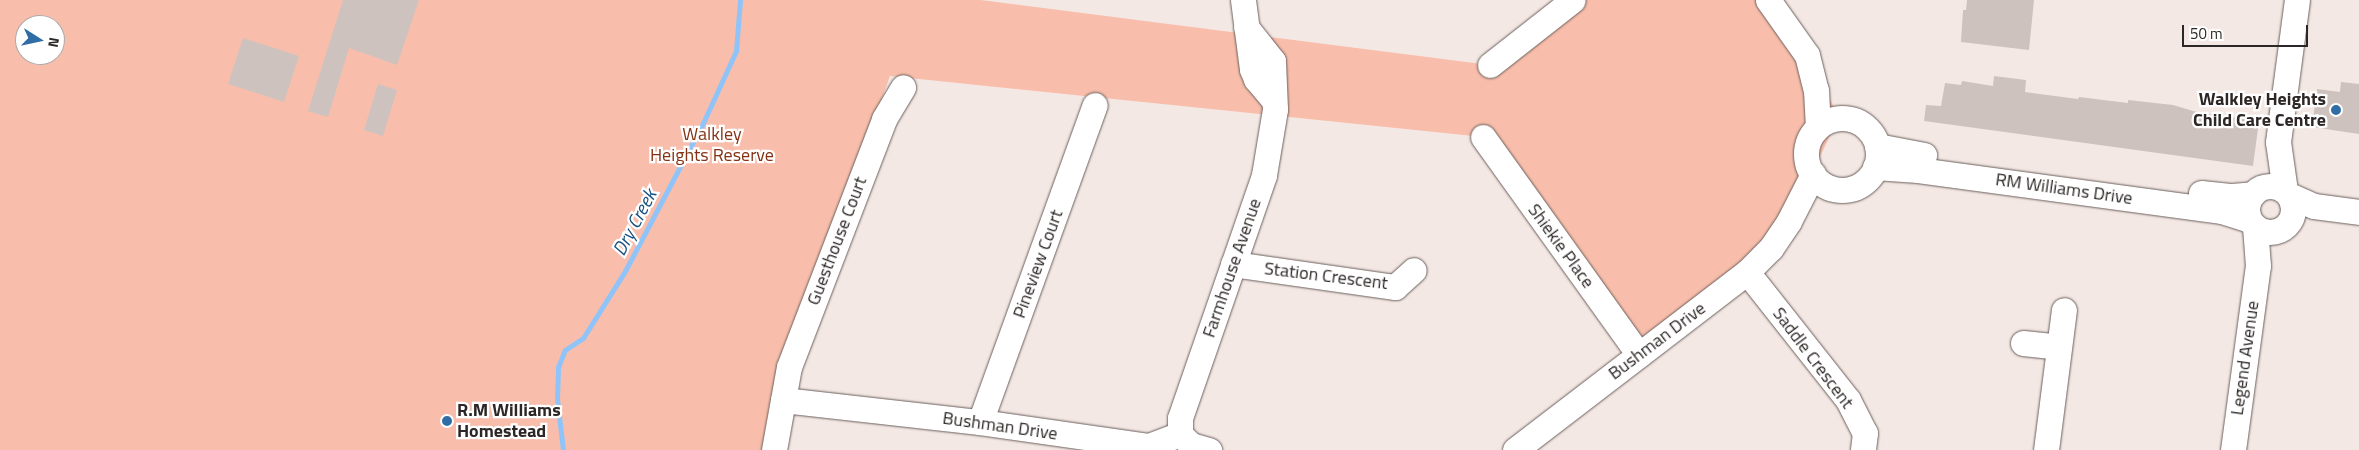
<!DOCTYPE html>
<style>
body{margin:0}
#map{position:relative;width:2359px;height:450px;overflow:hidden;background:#f4e8e4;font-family:"Titillium Web",sans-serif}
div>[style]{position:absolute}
.green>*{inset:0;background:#f8beab}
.stream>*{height:5px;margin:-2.5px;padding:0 2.5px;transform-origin:2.5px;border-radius:2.5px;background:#90c4f8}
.building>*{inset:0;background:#cec2be}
.roads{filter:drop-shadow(0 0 1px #6a5f5c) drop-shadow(0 0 1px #6a5f5c)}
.minor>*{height:25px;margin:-12.5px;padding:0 12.5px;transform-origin:12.5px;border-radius:12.5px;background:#fff}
.minor>.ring{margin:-12.5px;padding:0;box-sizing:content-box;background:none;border:25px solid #fff;border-radius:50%}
.dots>*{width:14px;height:14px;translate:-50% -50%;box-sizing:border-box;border:2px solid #fff;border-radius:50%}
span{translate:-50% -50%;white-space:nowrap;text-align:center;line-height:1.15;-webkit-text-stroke:4.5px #fff;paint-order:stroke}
.poi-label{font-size:18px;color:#2c2726;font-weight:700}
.right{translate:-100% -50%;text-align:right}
.left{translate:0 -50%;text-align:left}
.park-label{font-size:18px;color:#843113}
.street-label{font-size:18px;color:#2c2726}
.water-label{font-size:19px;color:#1a5180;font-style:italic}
.north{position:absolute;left:15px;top:15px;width:50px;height:50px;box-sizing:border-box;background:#fff;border:1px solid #aba9a8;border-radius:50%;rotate:100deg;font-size:14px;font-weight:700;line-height:20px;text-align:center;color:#2c2726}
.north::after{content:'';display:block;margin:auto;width:18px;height:22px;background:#306da4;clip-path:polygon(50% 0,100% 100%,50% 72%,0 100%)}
.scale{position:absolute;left:2182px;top:25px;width:126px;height:22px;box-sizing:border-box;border:2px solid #2c2726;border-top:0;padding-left:6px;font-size:15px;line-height:18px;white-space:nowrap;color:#2c2726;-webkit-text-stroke:4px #fff;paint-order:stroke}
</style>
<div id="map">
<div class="green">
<div style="clip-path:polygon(evenodd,0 0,981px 0,1490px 65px,1567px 0,1765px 0,1807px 55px,1839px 117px,1789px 221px,1639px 355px,1483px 137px,890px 76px,783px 370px,770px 450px,0 450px,0 0,25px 25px,55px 25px,55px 55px,25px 55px,25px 25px)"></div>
</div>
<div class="stream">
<div style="left:563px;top:450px;width:51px;rotate:-96.7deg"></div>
<div style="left:557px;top:399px;width:32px;rotate:-88deg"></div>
<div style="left:558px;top:367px;width:18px;rotate:-68deg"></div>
<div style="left:565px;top:350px;width:22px;rotate:-34deg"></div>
<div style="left:583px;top:338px;width:79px;rotate:-57.9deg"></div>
<div style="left:625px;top:271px;width:167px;rotate:-62.2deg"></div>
<div style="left:703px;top:123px;width:79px;rotate:-65.4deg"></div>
<div style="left:736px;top:51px;width:51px;rotate:-85.5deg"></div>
</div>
<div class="building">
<div style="clip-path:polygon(343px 0,419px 0,397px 65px,349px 48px,328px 117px,308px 111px)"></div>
<div style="clip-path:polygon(1967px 0,2034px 0,2029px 50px,1961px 42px,1963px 10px,1966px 10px)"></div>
<div style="clip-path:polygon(243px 38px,299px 56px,284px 102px,228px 84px)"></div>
<div style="clip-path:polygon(1994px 76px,2026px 80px,2025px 92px,2078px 99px,2079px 97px,2128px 103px,2128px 100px,2173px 105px,2200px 113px,2259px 121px,2253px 166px,1924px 121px,1926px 105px,1941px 106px,1945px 83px,1961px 85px,1962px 81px,1993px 86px)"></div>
<div style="clip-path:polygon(2341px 82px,2359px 84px,2359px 134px,2312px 127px,2317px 89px,2340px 92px)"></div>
<div style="clip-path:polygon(378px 84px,397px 90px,383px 136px,364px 130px)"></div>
</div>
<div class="roads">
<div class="minor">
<div style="left:1243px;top:0;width:70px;rotate:82.6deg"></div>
<div style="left:1252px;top:69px;width:11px;rotate:68deg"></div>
<div style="left:1256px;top:79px;width:26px;rotate:50deg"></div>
<div style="left:1768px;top:0;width:67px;rotate:54.7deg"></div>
<div style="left:1807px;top:55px;width:36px;rotate:76deg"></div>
<div style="left:1816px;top:90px;width:37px;rotate:87deg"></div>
<div style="left:1490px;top:65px;width:105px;rotate:-38.1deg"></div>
<div class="ring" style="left:1806px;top:118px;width:47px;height:47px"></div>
<div style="left:1483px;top:137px;width:268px;rotate:54.4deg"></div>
<div style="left:1877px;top:146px;width:48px;rotate:10.8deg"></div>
<div style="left:1875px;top:167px;width:43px;rotate:4deg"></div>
<div style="left:1918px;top:170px;width:307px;rotate:7.7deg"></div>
<div style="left:2222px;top:211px;width:29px;rotate:18deg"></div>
<div class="ring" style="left:2247px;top:186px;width:21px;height:21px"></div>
<div style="left:2285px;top:191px;width:49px;rotate:-98.1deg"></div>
<div style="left:2278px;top:142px;width:143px;rotate:-82.4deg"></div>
<div style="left:2201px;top:193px;width:31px;rotate:6deg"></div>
<div style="left:2232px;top:196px;width:21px;rotate:-5deg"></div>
<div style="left:2289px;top:195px;width:27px;rotate:24deg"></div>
<div style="left:2314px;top:206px;width:45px;rotate:7.6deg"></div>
<div style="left:1233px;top:264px;width:164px;rotate:8.1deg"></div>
<div style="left:1395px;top:287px;width:25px;rotate:-42deg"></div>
<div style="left:1747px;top:272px;width:163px;rotate:51.7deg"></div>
<div style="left:1848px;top:400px;width:37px;rotate:63deg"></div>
<div style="left:1865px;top:433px;width:17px;rotate:97deg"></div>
<div style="left:2023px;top:343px;width:36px;rotate:6deg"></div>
<div style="left:783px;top:400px;width:198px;rotate:6.4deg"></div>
<div style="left:980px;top:422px;width:171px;rotate:8.1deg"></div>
<div style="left:1149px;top:446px;width:33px;rotate:-21deg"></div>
<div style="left:1180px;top:434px;width:16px;rotate:45deg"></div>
<div style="left:1191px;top:445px;width:19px;rotate:16deg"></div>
<div style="left:980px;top:422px;width:337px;rotate:-70.1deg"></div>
<div style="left:1180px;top:434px;width:16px;rotate:-90deg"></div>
<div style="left:1180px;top:418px;width:257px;rotate:-70.9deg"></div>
<div style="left:1264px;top:175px;width:67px;rotate:-80.5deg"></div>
<div style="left:1275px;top:109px;width:48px;rotate:-92.4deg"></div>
<div style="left:1273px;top:61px;width:43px;rotate:-128.5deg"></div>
<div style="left:774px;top:450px;width:84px;rotate:-79.8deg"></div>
<div style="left:789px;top:367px;width:266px;rotate:-69deg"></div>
<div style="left:884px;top:119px;width:37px;rotate:-59deg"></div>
<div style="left:1515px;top:450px;width:292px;rotate:-37.5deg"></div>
<div style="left:1747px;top:272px;width:34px;rotate:-45deg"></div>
<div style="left:1771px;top:248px;width:32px;rotate:-56deg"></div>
<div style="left:1789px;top:221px;width:53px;rotate:-62.9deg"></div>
<div style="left:2046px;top:450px;width:141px;rotate:-82.7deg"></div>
<div style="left:2233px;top:450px;width:186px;rotate:-82.3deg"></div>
<div style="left:2258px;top:266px;width:40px;rotate:-94.3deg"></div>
</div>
</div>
<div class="dots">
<div style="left:2336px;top:110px;background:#306da4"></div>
<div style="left:447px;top:421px;background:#306da4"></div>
</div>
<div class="poi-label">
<span class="right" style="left:2326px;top:110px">Walkley Heights<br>Child Care Centre</span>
<span class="left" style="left:457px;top:421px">R.M Williams<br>Homestead</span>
</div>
<div class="park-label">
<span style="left:712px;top:145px">Walkley<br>Heights Reserve</span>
</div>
<div class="street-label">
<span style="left:2064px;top:189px;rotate:8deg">RM Williams Drive</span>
<span style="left:837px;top:241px;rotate:-69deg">Guesthouse Court</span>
<span style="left:1561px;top:246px;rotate:54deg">Shiekie Place</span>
<span style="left:1038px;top:264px;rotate:-70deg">Pineview Court</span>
<span style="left:1232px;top:268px;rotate:-71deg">Farmhouse Avenue</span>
<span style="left:1326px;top:276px;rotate:7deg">Station Crescent</span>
<span style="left:1657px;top:341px;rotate:-37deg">Bushman Drive</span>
<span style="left:1813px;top:358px;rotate:53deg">Saddle Crescent</span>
<span style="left:2245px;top:358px;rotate:-82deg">Legend Avenue</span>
<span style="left:1000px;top:426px;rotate:8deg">Bushman Drive</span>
</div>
<div class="water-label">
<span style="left:634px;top:222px;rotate:-62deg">Dry Creek</span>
</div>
<div class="north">N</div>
<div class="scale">50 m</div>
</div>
